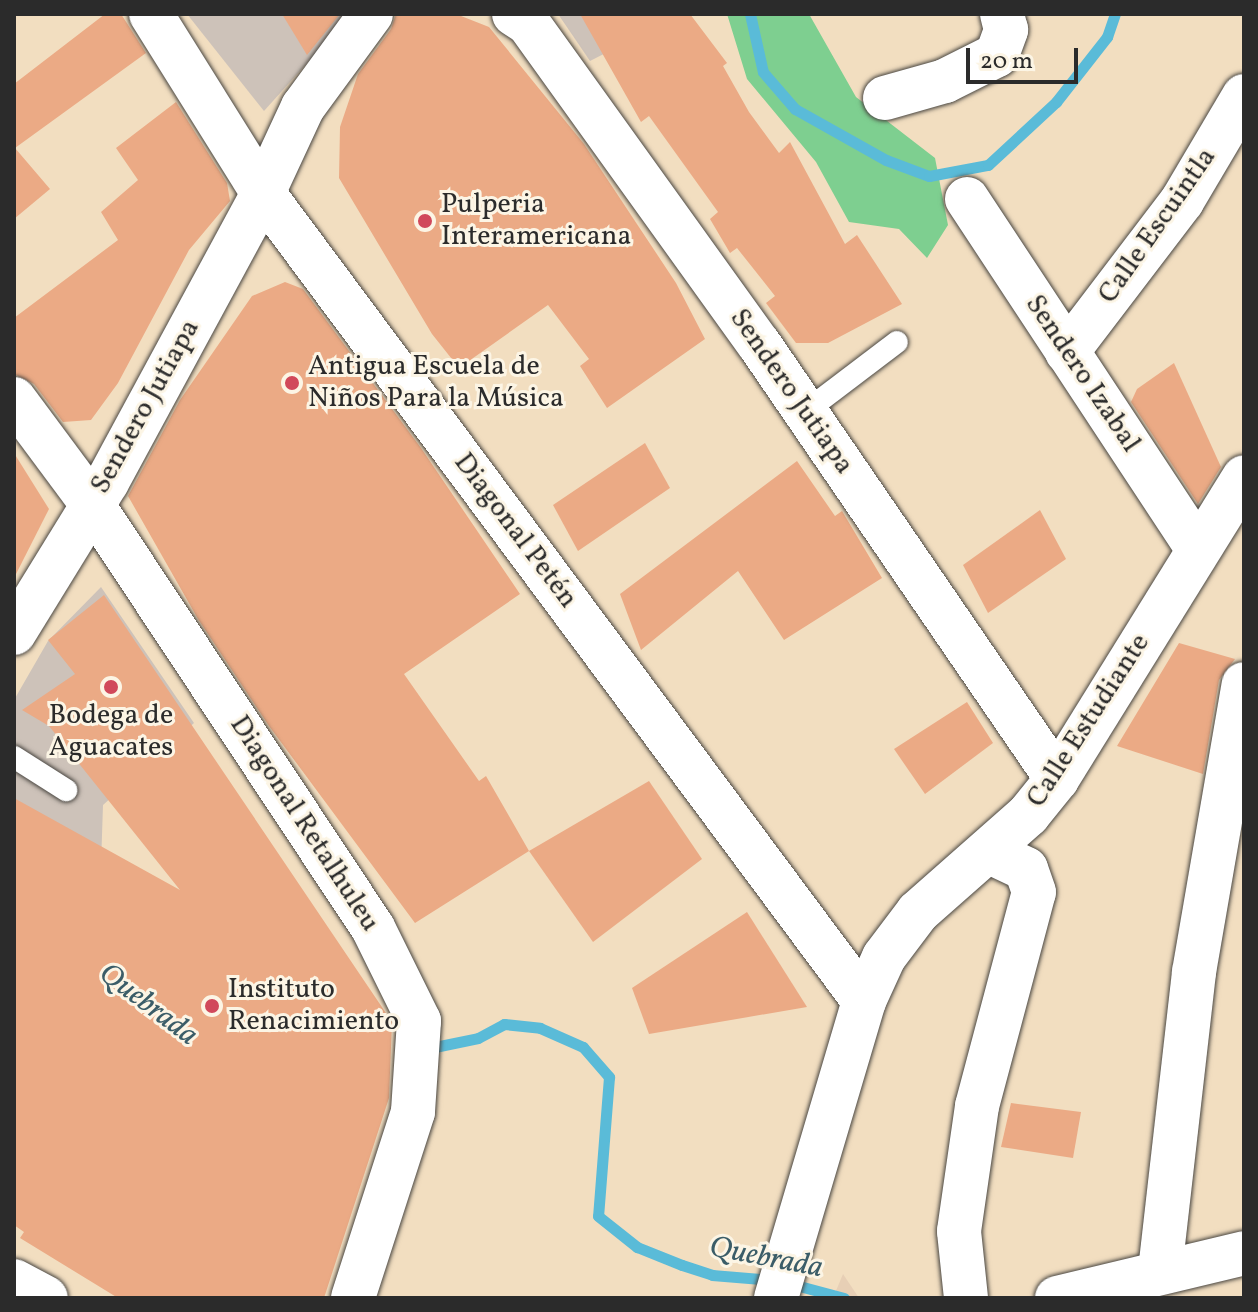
<!DOCTYPE html>
<meta charset="utf-8">
<style>
body{margin:0}
#map{position:relative;width:1258px;height:1312px;overflow:hidden;background:#f2dec0;font-family:Vollkorn,serif}
div>[style]{position:absolute}
.built>*{inset:0;background:#e7cfb5}
.industrial>*{inset:0;background:#cdc2b9}
.green>*{inset:0;background:#7ecf90}
.stream>*{height:11px;margin:-5.5px;padding:0 5.5px;transform-origin:5.5px;border-radius:5.5px;background:#5abbd8}
.building>*{inset:0;background:#ebaa85}
.roads{filter:drop-shadow(0 0 2px #494641) drop-shadow(0 0 2px #494641)}
.service>*{height:22px;margin:-11px;padding:0 11px;transform-origin:11px;border-radius:11px;background:#fff}
.minor>*{height:44px;margin:-22px;padding:0 22px;transform-origin:22px;border-radius:22px;background:#fff}
.tertiary>*{height:44px;margin:-22px;padding:0 22px;transform-origin:22px;border-radius:22px;background:#fff}
.dots>*{width:22px;height:22px;translate:-50% -50%;box-sizing:border-box;border:4px solid #fcf5e5;border-radius:50%}
span{translate:-50% -50%;white-space:nowrap;text-align:center;line-height:1.15;-webkit-text-stroke:6px #fcf5e5;paint-order:stroke}
.poi-label{font-size:28px;color:#2b2b2b}
.left{translate:0 -50%;text-align:left}
.street-label{font-size:28px;color:#2b2b2b}
.water-label{font-size:30px;color:#3b5d68;font-style:italic}
.frame{position:absolute;inset:0;border:16px solid #2b2b2b;pointer-events:none}
.scale{position:absolute;left:966px;top:48px;width:112px;height:36px;box-sizing:border-box;border:4px solid #2b2b2b;border-top:0;padding-left:10px;font-size:24px;line-height:28px;white-space:nowrap;color:#2b2b2b;-webkit-text-stroke:6px #fcf5e5;paint-order:stroke}
</style>
<div id="map">
<div class="built">
<div style="clip-path:polygon(843px 1274px,859px 1298px,833px 1298px)"></div>
</div>
<div class="industrial">
<div style="clip-path:polygon(187px 14px,351px 14px,264px 111px)"></div>
<div style="clip-path:polygon(558px 14px,682px 14px,590px 61px)"></div>
<div style="clip-path:polygon(101px 587px,194px 723px,103px 805px,99px 926px,14px 876px,14px 700px,48px 641px)"></div>
</div>
<div class="green">
<div style="clip-path:polygon(727px 14px,809px 14px,856px 97px,935px 158px,948px 225px,927px 258px,899px 229px,849px 222px,816px 162px,747px 79px)"></div>
</div>
<div class="stream">
<div style="left:750px;top:14px;width:59px;rotate:77.4deg"></div>
<div style="left:763px;top:72px;width:49px;rotate:49.1deg"></div>
<div style="left:795px;top:109px;width:104px;rotate:29.3deg"></div>
<div style="left:886px;top:160px;width:46px;rotate:20.4deg"></div>
<div style="left:929px;top:176px;width:60px;rotate:-10.6deg"></div>
<div style="left:988px;top:165px;width:93px;rotate:-42.8deg"></div>
<div style="left:1056px;top:102px;width:83px;rotate:-51.9deg"></div>
<div style="left:1107px;top:37px;width:24px;rotate:-71deg"></div>
<div style="left:425px;top:1049px;width:54px;rotate:-11.7deg"></div>
<div style="left:478px;top:1038px;width:30px;rotate:-28deg"></div>
<div style="left:504px;top:1024px;width:36px;rotate:6deg"></div>
<div style="left:540px;top:1028px;width:47px;rotate:23.8deg"></div>
<div style="left:583px;top:1047px;width:40px;rotate:49deg"></div>
<div style="left:609px;top:1077px;width:139px;rotate:94.5deg"></div>
<div style="left:598px;top:1216px;width:50px;rotate:38.5deg"></div>
<div style="left:637px;top:1247px;width:48px;rotate:21.8deg"></div>
<div style="left:682px;top:1265px;width:32px;rotate:18deg"></div>
<div style="left:712px;top:1275px;width:59px;rotate:4.8deg"></div>
<div style="left:788px;top:1283px;width:58px;rotate:15deg"></div>
</div>
<div class="building">
<div style="clip-path:polygon(105px 14px,121px 14px,146px 53px,15px 148px,50px 189px,14px 219px,14px 84px)"></div>
<div style="clip-path:polygon(282px 14px,340px 14px,307px 55px)"></div>
<div style="clip-path:polygon(396px 14px,456px 14px,489px 27px,584px 144px,676px 283px,705px 339px,607px 408px,580px 366px,589px 359px,548px 305px,459px 368px,432px 334px,339px 178px,340px 127px,358px 74px,391px 29px)"></div>
<div style="clip-path:polygon(580px 14px,690px 14px,727px 63px,723px 66px,749px 112px,779px 153px,790px 142px,845px 244px,857px 235px,902px 304px,828px 343px,796px 343px,766px 303px,775px 296px,737px 248px,730px 253px,710px 219px,718px 212px,649px 116px,641px 122px)"></div>
<div style="clip-path:polygon(176px 102px,227px 183px,230px 201px,189px 250px,118px 383px,91px 420px,63px 422px,34px 384px,14px 374px,14px 318px,118px 240px,101px 212px,138px 180px,116px 148px)"></div>
<div style="clip-path:polygon(285px 282px,303px 289px,421px 448px,520px 594px,404px 674px,479px 781px,486px 776px,529px 851px,415px 923px,269px 726px,198px 619px,128px 496px,180px 400px,252px 296px)"></div>
<div style="clip-path:polygon(1174px 363px,1221px 467px,1198px 504px,1131px 402px,1137px 389px)"></div>
<div style="clip-path:polygon(645px 443px,670px 488px,578px 551px,553px 505px)"></div>
<div style="clip-path:polygon(14px 453px,49px 509px,14px 578px)"></div>
<div style="clip-path:polygon(797px 461px,835px 516px,842px 511px,882px 578px,784px 640px,738px 571px,641px 650px,620px 594px)"></div>
<div style="clip-path:polygon(1040px 510px,1066px 559px,988px 613px,963px 565px)"></div>
<div style="clip-path:polygon(104px 595px,392px 1022px,389px 1098px,324px 1298px,118px 1298px,20px 1238px,24px 1232px,14px 1225px,14px 798px,180px 890px,49px 726px,22px 710px,75px 674px,48px 640px)"></div>
<div style="clip-path:polygon(1179px 643px,1235px 659px,1219px 680px,1203px 774px,1117px 746px)"></div>
<div style="clip-path:polygon(967px 702px,993px 743px,925px 794px,894px 749px)"></div>
<div style="clip-path:polygon(649px 781px,702px 859px,593px 942px,529px 851px)"></div>
<div style="clip-path:polygon(747px 912px,807px 1007px,649px 1034px,632px 988px)"></div>
<div style="clip-path:polygon(1011px 1103px,1081px 1112px,1073px 1158px,1001px 1147px)"></div>
</div>
<div class="roads">
<div class="service">
<div style="left:806px;top:411px;width:114px;rotate:-37.2deg"></div>
<div style="left:14px;top:757px;width:62px;rotate:32.4deg"></div>
</div>
<div class="minor">
<div style="left:151px;top:14px;width:211px;rotate:58deg"></div>
<div style="left:263px;top:193px;width:1007px;rotate:53.36deg"></div>
<div style="left:514px;top:14px;width:17px;rotate:33deg"></div>
<div style="left:528px;top:23px;width:395px;rotate:54.3deg"></div>
<div style="left:759px;top:344px;width:527px;rotate:55.59deg"></div>
<div style="left:885px;top:98px;width:62px;rotate:-15.8deg"></div>
<div style="left:945px;top:81px;width:58px;rotate:-26.6deg"></div>
<div style="left:997px;top:55px;width:27px;rotate:-70deg"></div>
<div style="left:1006px;top:30px;width:16px;rotate:-104deg"></div>
<div style="left:967px;top:199px;width:419px;rotate:56.6deg"></div>
<div style="left:1067px;top:352px;width:190px;rotate:-52.7deg"></div>
<div style="left:1182px;top:201px;width:122px;rotate:-59.4deg"></div>
<div style="left:14px;top:399px;width:131px;rotate:53.4deg"></div>
<div style="left:92px;top:504px;width:509px;rotate:56.47deg"></div>
<div style="left:373px;top:928px;width:104px;rotate:63.7deg"></div>
<div style="left:419px;top:1021px;width:91px;rotate:93.8deg"></div>
<div style="left:413px;top:1112px;width:195px;rotate:107.9deg"></div>
<div style="left:14px;top:633px;width:177px;rotate:-58.4deg"></div>
<div style="left:107px;top:482px;width:328px;rotate:-61.6deg"></div>
<div style="left:263px;top:193px;width:95px;rotate:-65.1deg"></div>
<div style="left:303px;top:107px;width:115px;rotate:-53.8deg"></div>
<div style="left:1160px;top:1271px;width:301px;rotate:-83.5deg"></div>
<div style="left:1194px;top:972px;width:292px;rotate:-80.2deg"></div>
<div style="left:14px;top:1281px;width:36px;rotate:28deg"></div>
<div style="left:966px;top:1298px;width:67px;rotate:-96deg"></div>
<div style="left:959px;top:1231px;width:126px;rotate:-81.8deg"></div>
<div style="left:977px;top:1106px;width:221px;rotate:-75.1deg"></div>
<div style="left:1034px;top:892px;width:24px;rotate:-109deg"></div>
<div style="left:1026px;top:869px;width:42px;rotate:-154.7deg"></div>
<div style="left:1057px;top:1298px;width:192px;rotate:-13.5deg"></div>
</div>
<div class="tertiary">
<div style="left:776px;top:1298px;width:310px;rotate:-73.5deg"></div>
<div style="left:864px;top:1001px;width:48px;rotate:-65.6deg"></div>
<div style="left:884px;top:957px;width:56px;rotate:-52.9deg"></div>
<div style="left:918px;top:912px;width:147px;rotate:-41.4deg"></div>
<div style="left:1028px;top:815px;width:46px;rotate:-51.1deg"></div>
<div style="left:1057px;top:779px;width:355px;rotate:-58.2deg"></div>
</div>
</div>
<div class="dots">
<div style="left:425px;top:221px;background:#d1495b"></div>
<div style="left:292px;top:383px;background:#d1495b"></div>
<div style="left:111px;top:687px;background:#d1495b"></div>
<div style="left:212px;top:1006px;background:#d1495b"></div>
</div>
<div class="poi-label">
<span class="left" style="left:441px;top:221px">Pulperia<br>Interamericana</span>
<span class="left" style="left:308px;top:383px">Antigua Escuela de<br>Niños Para la Música</span>
<span style="left:111px;top:732px">Bodega de<br>Aguacates</span>
<span class="left" style="left:228px;top:1006px">Instituto<br>Renacimiento</span>
</div>
<div class="street-label">
<span style="left:1158px;top:226px;rotate:-55deg">Calle Escuintla</span>
<span style="left:1082px;top:374px;rotate:56deg">Sendero Izabal</span>
<span style="left:791px;top:392px;rotate:55deg">Sendero Jutiapa</span>
<span style="left:146px;top:407px;rotate:-61deg">Sendero Jutiapa</span>
<span style="left:515px;top:531px;rotate:53deg">Diagonal Petén</span>
<span style="left:1089px;top:721px;rotate:-57deg">Calle Estudiante</span>
<span style="left:304px;top:824px;rotate:57deg">Diagonal Retalhuleu</span>
</div>
<div class="water-label">
<span style="left:148px;top:1005px;rotate:37deg">Quebrada</span>
<span style="left:766px;top:1258px;rotate:11deg">Quebrada</span>
</div>
<div class="frame"></div>
<div class="scale">20 m</div>
</div>
